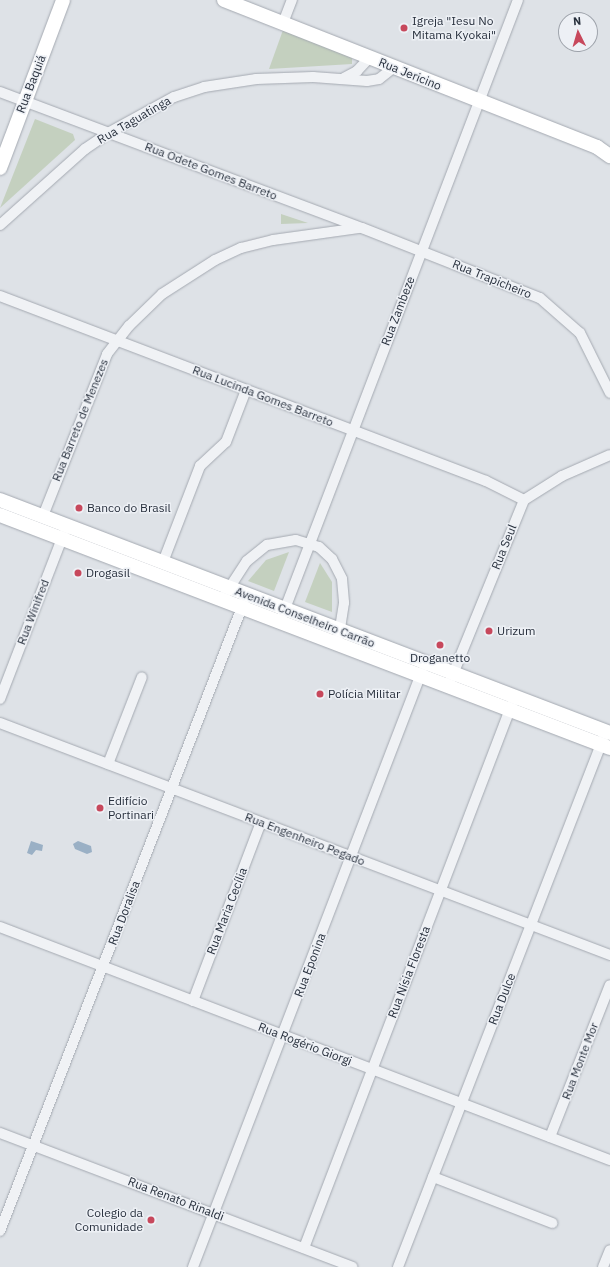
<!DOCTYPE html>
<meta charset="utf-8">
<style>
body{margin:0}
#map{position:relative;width:610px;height:1267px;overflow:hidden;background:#dee2e7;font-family:"IBM Plex Sans",sans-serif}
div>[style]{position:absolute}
.green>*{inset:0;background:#c4d0bf}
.water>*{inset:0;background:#9ab0c5}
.roads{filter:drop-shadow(0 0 1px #a4a9b1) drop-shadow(0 0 1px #a4a9b1)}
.street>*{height:10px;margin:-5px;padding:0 5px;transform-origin:5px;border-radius:5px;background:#f0f2f5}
.secondary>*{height:14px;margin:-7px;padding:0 7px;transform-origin:7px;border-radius:7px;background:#fff}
.dots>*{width:11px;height:11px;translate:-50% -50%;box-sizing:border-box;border:2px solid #edf0f5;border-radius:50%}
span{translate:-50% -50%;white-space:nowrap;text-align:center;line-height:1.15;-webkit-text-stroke:3px #edf0f5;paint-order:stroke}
.poi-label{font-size:12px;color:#28303d}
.left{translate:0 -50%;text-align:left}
.right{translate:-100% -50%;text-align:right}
.street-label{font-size:12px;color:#28303d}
.north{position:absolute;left:558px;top:12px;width:40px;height:40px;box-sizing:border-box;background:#edf0f5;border:1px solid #9ea3ab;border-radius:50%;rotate:355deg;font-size:11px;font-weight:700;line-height:16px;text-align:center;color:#28303d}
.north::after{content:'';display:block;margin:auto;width:14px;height:18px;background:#c7485c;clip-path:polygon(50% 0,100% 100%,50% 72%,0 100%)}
</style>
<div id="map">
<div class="green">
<div style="clip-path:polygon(283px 30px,352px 57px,352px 64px,269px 69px)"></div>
<div style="clip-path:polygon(35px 119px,73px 134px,75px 140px,0 208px)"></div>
<div style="clip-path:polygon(281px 214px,308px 223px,281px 224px)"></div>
<div style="clip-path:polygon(289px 552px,274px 591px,248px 581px,266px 560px)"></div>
<div style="clip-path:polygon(320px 563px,332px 582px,332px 612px,305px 602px)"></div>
</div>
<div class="water">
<div style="clip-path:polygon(31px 841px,43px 845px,42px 851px,36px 850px,32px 855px,27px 853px)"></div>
<div style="clip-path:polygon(78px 841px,91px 846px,92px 852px,87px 854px,75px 849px,73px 844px)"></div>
</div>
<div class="roads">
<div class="street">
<div style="left:283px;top:23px;width:25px;rotate:-69deg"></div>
<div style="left:344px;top:78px;width:15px;rotate:-28deg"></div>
<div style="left:357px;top:71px;width:18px;rotate:-47deg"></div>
<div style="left:0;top:92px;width:387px;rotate:20.6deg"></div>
<div style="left:362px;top:228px;width:191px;rotate:21.5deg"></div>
<div style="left:540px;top:298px;width:53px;rotate:41.2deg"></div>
<div style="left:580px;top:333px;width:67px;rotate:63.4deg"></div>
<div style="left:0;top:225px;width:114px;rotate:-41.8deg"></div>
<div style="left:85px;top:149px;width:30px;rotate:-34deg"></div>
<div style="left:110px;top:132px;width:73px;rotate:-28.7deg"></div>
<div style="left:174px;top:97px;width:32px;rotate:-18deg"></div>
<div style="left:204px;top:87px;width:53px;rotate:-8.7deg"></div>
<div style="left:256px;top:79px;width:57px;rotate:-2deg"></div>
<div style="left:313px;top:77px;width:54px;rotate:4.2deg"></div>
<div style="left:367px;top:81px;width:12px;rotate:-9deg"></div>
<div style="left:379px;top:79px;width:18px;rotate:-38deg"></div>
<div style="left:0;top:296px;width:520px;rotate:20.84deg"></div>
<div style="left:486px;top:481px;width:42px;rotate:26.6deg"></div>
<div style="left:43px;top:516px;width:174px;rotate:-68.4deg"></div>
<div style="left:107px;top:354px;width:36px;rotate:-52deg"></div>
<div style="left:129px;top:326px;width:46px;rotate:-44.1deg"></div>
<div style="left:162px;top:294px;width:63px;rotate:-32.7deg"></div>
<div style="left:215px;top:260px;width:29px;rotate:-25deg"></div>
<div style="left:241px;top:248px;width:33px;rotate:-14deg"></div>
<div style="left:273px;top:240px;width:88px;rotate:-7.9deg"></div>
<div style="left:163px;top:562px;width:103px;rotate:-68.9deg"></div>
<div style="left:200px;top:466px;width:35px;rotate:-43deg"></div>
<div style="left:226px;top:442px;width:56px;rotate:-69deg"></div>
<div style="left:226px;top:593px;width:38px;rotate:-57deg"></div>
<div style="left:247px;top:561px;width:26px;rotate:-39deg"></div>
<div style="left:267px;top:545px;width:29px;rotate:-10deg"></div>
<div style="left:296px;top:540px;width:24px;rotate:17deg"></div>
<div style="left:319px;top:547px;width:18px;rotate:43deg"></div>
<div style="left:332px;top:559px;width:22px;rotate:63deg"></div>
<div style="left:342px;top:579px;width:24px;rotate:85deg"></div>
<div style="left:344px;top:603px;width:33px;rotate:99deg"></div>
<div style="left:283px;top:614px;width:657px;rotate:-69.06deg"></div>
<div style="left:451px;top:679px;width:193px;rotate:-67.8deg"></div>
<div style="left:524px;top:500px;width:45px;rotate:-32.3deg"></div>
<div style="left:562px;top:476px;width:52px;rotate:-23.6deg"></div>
<div style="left:0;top:699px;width:178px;rotate:-68.9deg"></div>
<div style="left:0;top:723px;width:653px;rotate:20.82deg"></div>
<div style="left:108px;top:764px;width:93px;rotate:-68.7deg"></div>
<div style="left:0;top:927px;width:653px;rotate:20.91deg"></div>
<div style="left:193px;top:1001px;width:191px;rotate:-69.2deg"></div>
<div style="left:0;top:1133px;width:377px;rotate:20.8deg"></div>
<div style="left:550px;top:1137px;width:163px;rotate:-68.5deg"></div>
<div style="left:433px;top:1177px;width:128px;rotate:21.1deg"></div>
<div style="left:0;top:1231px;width:675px;rotate:-68.8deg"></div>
<div style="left:304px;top:1248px;width:582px;rotate:-69.08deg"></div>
<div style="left:193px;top:1267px;width:638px;rotate:-68.98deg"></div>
<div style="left:398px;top:1267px;width:566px;rotate:-68.78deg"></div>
<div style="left:603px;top:1267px;width:18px;rotate:-68deg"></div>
</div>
<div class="secondary">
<div style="left:224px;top:0;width:401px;rotate:21.5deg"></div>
<div style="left:597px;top:147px;width:16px;rotate:35deg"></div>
<div style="left:0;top:168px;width:179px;rotate:-69.4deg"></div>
<div style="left:0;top:500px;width:653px;rotate:20.91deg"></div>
<div style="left:0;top:515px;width:653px;rotate:20.91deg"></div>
</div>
</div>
<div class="dots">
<div style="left:404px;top:28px;background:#c7485c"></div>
<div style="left:79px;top:508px;background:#c7485c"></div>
<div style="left:78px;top:573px;background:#c7485c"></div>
<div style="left:489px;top:631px;background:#c7485c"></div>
<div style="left:440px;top:645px;background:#c7485c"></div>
<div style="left:320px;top:694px;background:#c7485c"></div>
<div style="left:100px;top:808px;background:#c7485c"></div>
<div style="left:151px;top:1220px;background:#c7485c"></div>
</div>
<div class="poi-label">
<span class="left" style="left:412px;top:28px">Igreja "Iesu No<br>Mitama Kyokai"</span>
<span class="left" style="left:87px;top:508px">Banco do Brasil</span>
<span class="left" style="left:86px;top:573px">Drogasil</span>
<span class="left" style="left:497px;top:631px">Urizum</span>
<span style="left:440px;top:658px">Droganetto</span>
<span class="left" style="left:328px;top:694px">Polícia Militar</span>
<span class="left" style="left:108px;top:808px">Edifício<br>Portinari</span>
<span class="right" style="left:143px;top:1220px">Colegio da<br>Comunidade</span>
</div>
<div class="street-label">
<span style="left:410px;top:74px;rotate:22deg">Rua Jericino</span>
<span style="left:31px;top:84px;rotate:-69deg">Rua Baquiá</span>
<span style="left:134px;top:120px;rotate:-30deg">Rua Taguatinga</span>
<span style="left:211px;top:171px;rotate:21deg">Rua Odete Gomes Barreto</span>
<span style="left:492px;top:279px;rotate:22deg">Rua Trapicheiro</span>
<span style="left:398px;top:311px;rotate:-69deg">Rua Zambeze</span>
<span style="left:263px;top:396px;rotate:21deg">Rua Lucinda Gomes Barreto</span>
<span style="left:80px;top:420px;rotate:-68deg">Rua Barreto de Menezes</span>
<span style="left:504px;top:547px;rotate:-68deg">Rua Seul</span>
<span style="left:33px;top:612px;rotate:-69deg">Rua Winifred</span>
<span style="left:305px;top:617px;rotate:21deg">Avenida Conselheiro Carrão</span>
<span style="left:305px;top:839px;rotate:21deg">Rua Engenheiro Pegado</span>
<span style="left:227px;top:911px;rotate:-69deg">Rua Maria Cecília</span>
<span style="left:124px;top:913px;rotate:-69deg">Rua Doralisa</span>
<span style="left:310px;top:965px;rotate:-69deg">Rua Eponina</span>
<span style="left:409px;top:972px;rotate:-69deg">Rua Nísia Floresta</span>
<span style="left:502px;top:999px;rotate:-69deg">Rua Dulce</span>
<span style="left:305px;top:1044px;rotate:21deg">Rua Rogério Giorgi</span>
<span style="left:580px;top:1061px;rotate:-69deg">Rua Monte Mor</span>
<span style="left:176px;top:1199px;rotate:21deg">Rua Renato Rinaldi</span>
</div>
<div class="north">N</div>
</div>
